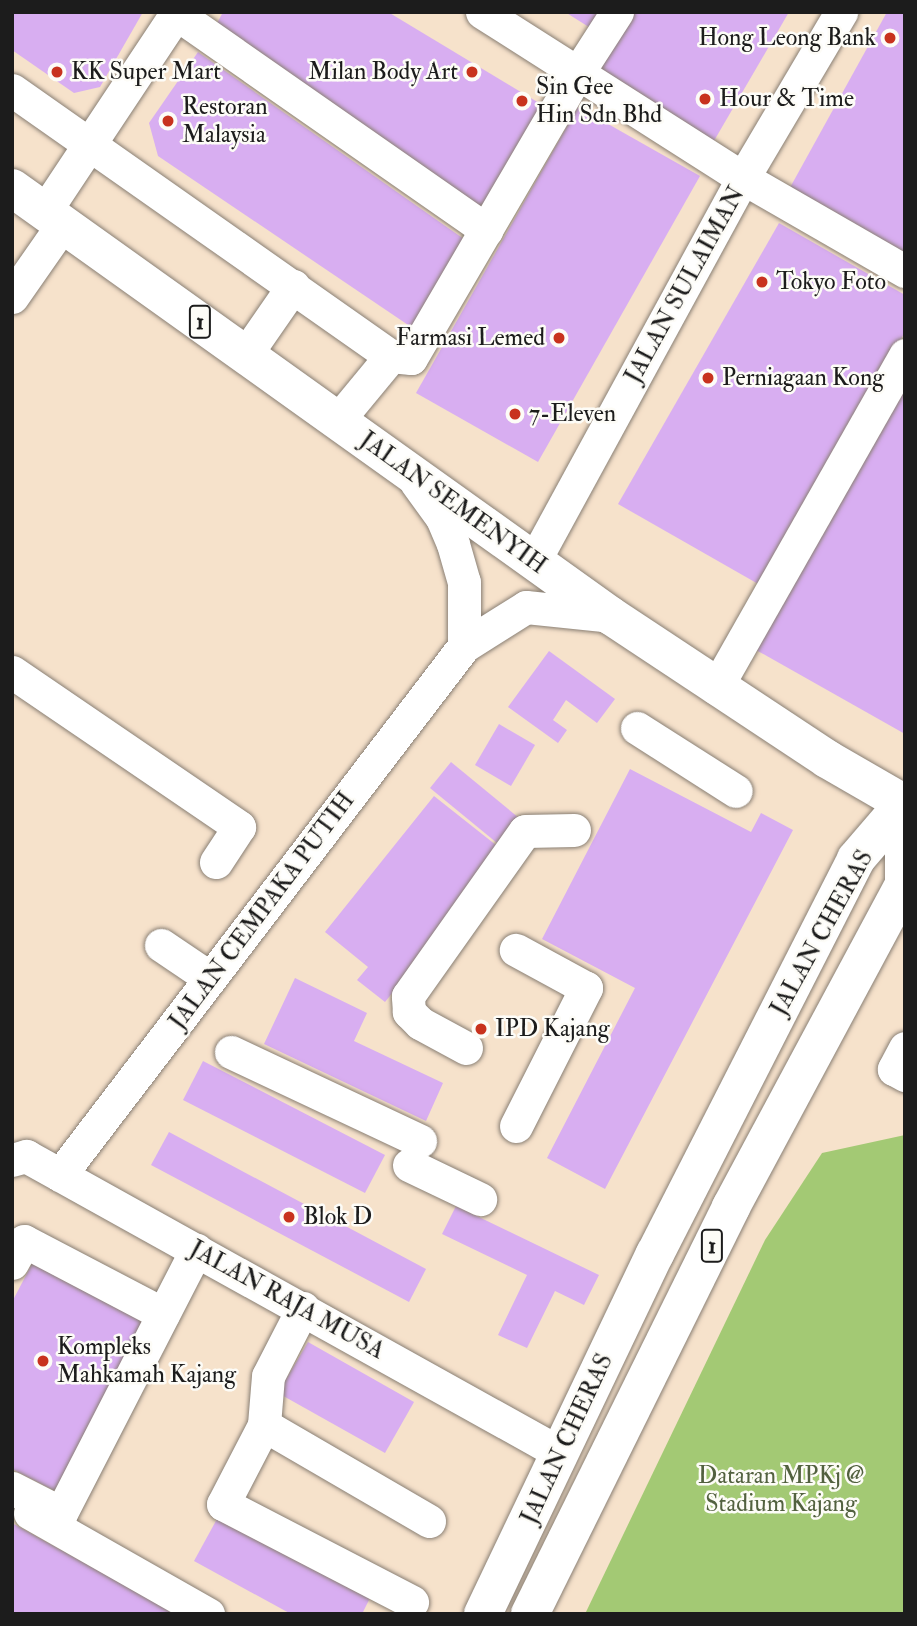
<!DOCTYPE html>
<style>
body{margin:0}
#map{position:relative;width:917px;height:1626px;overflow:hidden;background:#f6e2cb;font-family:"IM FELL Double Pica",serif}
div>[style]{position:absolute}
.green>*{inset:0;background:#a3c974}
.building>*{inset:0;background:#d8aef1}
.roads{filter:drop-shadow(0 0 2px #897f74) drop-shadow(0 0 2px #897f74)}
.minor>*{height:33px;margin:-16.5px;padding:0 16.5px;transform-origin:16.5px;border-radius:16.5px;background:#fff}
.major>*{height:38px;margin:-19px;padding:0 19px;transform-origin:19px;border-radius:19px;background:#fff}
.dots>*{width:19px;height:19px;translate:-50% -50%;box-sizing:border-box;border:4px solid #fdfcf7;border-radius:50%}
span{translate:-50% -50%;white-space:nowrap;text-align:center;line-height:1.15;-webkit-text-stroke:5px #fdfcf7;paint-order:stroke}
.shield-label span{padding:2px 5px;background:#fdfcf7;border:2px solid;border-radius:5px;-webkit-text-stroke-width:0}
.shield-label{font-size:23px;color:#1c1c1c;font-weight:700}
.poi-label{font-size:24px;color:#1c1c1c}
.right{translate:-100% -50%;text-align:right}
.left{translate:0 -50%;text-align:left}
.street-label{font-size:24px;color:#1c1c1c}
.park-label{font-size:24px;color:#52613f}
.frame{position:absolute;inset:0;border:14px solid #1c1c1c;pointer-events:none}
</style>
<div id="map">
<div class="green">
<div style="clip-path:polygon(905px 1135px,905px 1614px,585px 1614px,765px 1240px,822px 1153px)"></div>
</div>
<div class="building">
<div style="clip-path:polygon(12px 12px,143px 12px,100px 87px,74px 93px,12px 50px)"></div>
<div style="clip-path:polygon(223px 12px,388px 12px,549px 109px,488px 215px,213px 31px)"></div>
<div style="clip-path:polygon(565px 12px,603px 12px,592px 29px)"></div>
<div style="clip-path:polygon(633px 12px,789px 12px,711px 146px,595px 78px)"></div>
<div style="clip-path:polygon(887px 12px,905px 12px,905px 259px,787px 193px)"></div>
<div style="clip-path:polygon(198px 52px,471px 244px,420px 333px,158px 156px,149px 123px)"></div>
<div style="clip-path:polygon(578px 107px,700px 176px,538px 462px,416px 393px)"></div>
<div style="clip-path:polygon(779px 223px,905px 295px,905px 332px,760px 585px,618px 504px)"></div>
<div style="clip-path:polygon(905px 371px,905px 734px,749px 646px)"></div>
<div style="clip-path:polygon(549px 651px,615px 699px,597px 723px,566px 700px,553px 720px,567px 730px,558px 743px,508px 707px)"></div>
<div style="clip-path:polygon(499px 724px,535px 745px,511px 786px,475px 765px)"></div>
<div style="clip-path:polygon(451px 762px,519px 818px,497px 843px,430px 788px)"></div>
<div style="clip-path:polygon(630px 769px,751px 832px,761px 813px,793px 830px,605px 1189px,547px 1158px,635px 988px,542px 939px)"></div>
<div style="clip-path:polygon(434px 796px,506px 853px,385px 1002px,357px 980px,368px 967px,325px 932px)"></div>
<div style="clip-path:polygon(295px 978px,367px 1013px,354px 1041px,443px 1083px,426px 1121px,264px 1044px)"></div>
<div style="clip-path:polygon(203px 1061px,385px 1155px,365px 1193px,183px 1100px)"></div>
<div style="clip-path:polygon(169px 1132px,426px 1269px,409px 1302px,151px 1165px)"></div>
<div style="clip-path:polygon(456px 1206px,599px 1275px,584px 1305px,555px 1291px,527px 1348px,498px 1335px,527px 1275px,442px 1234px)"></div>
<div style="clip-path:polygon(33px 1262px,145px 1319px,57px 1492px,12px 1469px,12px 1302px)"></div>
<div style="clip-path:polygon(308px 1342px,414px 1402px,385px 1453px,278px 1393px)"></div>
<div style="clip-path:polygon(223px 1508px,374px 1590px,362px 1614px,291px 1614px,194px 1561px)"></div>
<div style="clip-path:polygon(12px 1523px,177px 1614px,12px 1614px)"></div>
</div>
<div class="roads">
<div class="minor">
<div style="left:174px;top:12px;width:381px;rotate:34.9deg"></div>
<div style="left:482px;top:12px;width:309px;rotate:32.5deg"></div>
<div style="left:743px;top:178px;width:187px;rotate:29.9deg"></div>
<div style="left:12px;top:90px;width:463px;rotate:35.1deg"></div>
<div style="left:391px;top:356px;width:20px;rotate:6deg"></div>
<div style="left:411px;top:358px;width:329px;rotate:-59.7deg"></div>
<div style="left:577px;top:74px;width:74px;rotate:-57.2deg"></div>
<div style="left:45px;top:211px;width:239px;rotate:-56.4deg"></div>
<div style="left:12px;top:297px;width:89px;rotate:-55.1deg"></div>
<div style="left:246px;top:354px;width:83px;rotate:-55.3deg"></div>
<div style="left:338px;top:420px;width:83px;rotate:-50.4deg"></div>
<div style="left:416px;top:482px;width:44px;rotate:54.2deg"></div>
<div style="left:442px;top:518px;width:28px;rotate:67deg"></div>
<div style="left:453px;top:544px;width:40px;rotate:74deg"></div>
<div style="left:464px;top:582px;width:64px;rotate:90deg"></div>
<div style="left:534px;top:561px;width:436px;rotate:-61.4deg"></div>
<div style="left:743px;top:178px;width:193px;rotate:-59.4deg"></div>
<div style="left:12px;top:672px;width:275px;rotate:34.3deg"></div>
<div style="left:239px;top:827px;width:42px;rotate:123.3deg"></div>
<div style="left:716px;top:688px;width:383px;rotate:-60.4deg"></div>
<div style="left:637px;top:728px;width:117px;rotate:32.5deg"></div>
<div style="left:161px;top:945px;width:59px;rotate:34deg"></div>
<div style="left:466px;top:1048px;width:52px;rotate:-151.5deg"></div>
<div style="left:420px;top:1023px;width:16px;rotate:-135deg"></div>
<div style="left:409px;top:1012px;width:16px;rotate:-94deg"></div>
<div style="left:408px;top:996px;width:202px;rotate:-54.7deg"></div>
<div style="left:525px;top:831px;width:49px;rotate:-1.2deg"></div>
<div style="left:905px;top:1048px;width:24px;rotate:118deg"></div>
<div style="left:894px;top:1069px;width:13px;rotate:29deg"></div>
<div style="left:231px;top:1052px;width:209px;rotate:25.2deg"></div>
<div style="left:516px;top:1126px;width:155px;rotate:-63.1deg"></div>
<div style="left:586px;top:988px;width:80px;rotate:-151.5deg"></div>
<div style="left:12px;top:1160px;width:15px;rotate:-16deg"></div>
<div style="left:26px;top:1156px;width:611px;rotate:29.08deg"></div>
<div style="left:409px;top:1165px;width:79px;rotate:25.6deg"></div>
<div style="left:60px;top:1175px;width:666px;rotate:-52.63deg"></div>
<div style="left:464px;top:646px;width:73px;rotate:-32.2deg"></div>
<div style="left:526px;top:607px;width:85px;rotate:6deg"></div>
<div style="left:12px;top:1263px;width:25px;rotate:-61deg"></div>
<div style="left:24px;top:1241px;width:157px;rotate:27.7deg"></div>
<div style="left:303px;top:1308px;width:76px;rotate:117.2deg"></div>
<div style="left:268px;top:1376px;width:49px;rotate:94.7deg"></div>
<div style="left:264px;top:1425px;width:89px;rotate:117.4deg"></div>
<div style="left:223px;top:1504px;width:213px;rotate:27.4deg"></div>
<div style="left:264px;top:1425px;width:191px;rotate:30.2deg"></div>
<div style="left:12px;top:1488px;width:55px;rotate:27deg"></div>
<div style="left:61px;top:1513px;width:296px;rotate:-62.8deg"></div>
<div style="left:30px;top:1513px;width:205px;rotate:29.6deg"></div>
</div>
<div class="major">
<div style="left:12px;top:188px;width:736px;rotate:35.55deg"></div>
<div style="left:611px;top:616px;width:259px;rotate:33.5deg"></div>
<div style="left:827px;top:759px;width:90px;rotate:30deg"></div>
<div style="left:483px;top:1614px;width:399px;rotate:-64.5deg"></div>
<div style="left:655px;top:1254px;width:443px;rotate:-63deg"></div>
<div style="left:856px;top:859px;width:75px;rotate:-49.3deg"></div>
<div style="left:530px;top:1614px;width:454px;rotate:-63.7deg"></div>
<div style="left:731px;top:1207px;width:366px;rotate:-61.8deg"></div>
<div style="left:904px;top:884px;width:81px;rotate:-90deg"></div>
</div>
</div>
<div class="dots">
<div style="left:890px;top:38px;background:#c8321e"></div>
<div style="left:57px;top:72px;background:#c8321e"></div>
<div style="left:472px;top:72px;background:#c8321e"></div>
<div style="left:705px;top:99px;background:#c8321e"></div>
<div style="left:522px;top:101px;background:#c8321e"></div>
<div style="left:168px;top:121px;background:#c8321e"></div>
<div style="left:762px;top:282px;background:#c8321e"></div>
<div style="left:559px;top:338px;background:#c8321e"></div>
<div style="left:708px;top:378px;background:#c8321e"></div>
<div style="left:515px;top:414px;background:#c8321e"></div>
<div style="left:481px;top:1029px;background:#c8321e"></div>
<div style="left:289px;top:1217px;background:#c8321e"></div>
<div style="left:43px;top:1361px;background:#c8321e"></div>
</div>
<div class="shield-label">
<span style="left:200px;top:322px">1</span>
<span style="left:712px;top:1246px">1</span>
</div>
<div class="poi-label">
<span class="right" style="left:876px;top:38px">Hong Leong Bank</span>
<span class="left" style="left:71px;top:72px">KK Super Mart</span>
<span class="right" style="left:458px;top:72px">Milan Body Art</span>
<span class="left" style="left:536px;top:101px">Sin Gee<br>Hin Sdn Bhd</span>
<span class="left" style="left:719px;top:99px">Hour &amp; Time</span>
<span class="left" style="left:182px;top:121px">Restoran<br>Malaysia</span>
<span class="left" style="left:776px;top:282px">Tokyo Foto</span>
<span class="right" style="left:545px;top:338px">Farmasi Lemed</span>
<span class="left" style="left:722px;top:378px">Perniagaan Kong</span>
<span class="left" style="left:529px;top:414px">7-Eleven</span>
<span class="left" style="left:495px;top:1029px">IPD Kajang</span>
<span class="left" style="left:303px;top:1217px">Blok D</span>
<span class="left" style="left:57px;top:1361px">Kompleks<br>Mahkamah Kajang</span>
</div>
<div class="street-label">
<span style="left:685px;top:285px;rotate:-61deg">JALAN SULAIMAN</span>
<span style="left:453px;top:503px;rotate:36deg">JALAN SEMENYIH</span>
<span style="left:262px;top:911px;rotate:-53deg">JALAN CEMPAKA PUTIH</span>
<span style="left:822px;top:933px;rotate:-61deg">JALAN CHERAS</span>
<span style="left:287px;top:1300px;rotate:29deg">JALAN RAJA MUSA</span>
<span style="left:567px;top:1439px;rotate:-65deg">JALAN CHERAS</span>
</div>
<div class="park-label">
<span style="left:781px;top:1490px">Dataran MPKj @<br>Stadium Kajang</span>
</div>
<div class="frame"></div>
</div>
